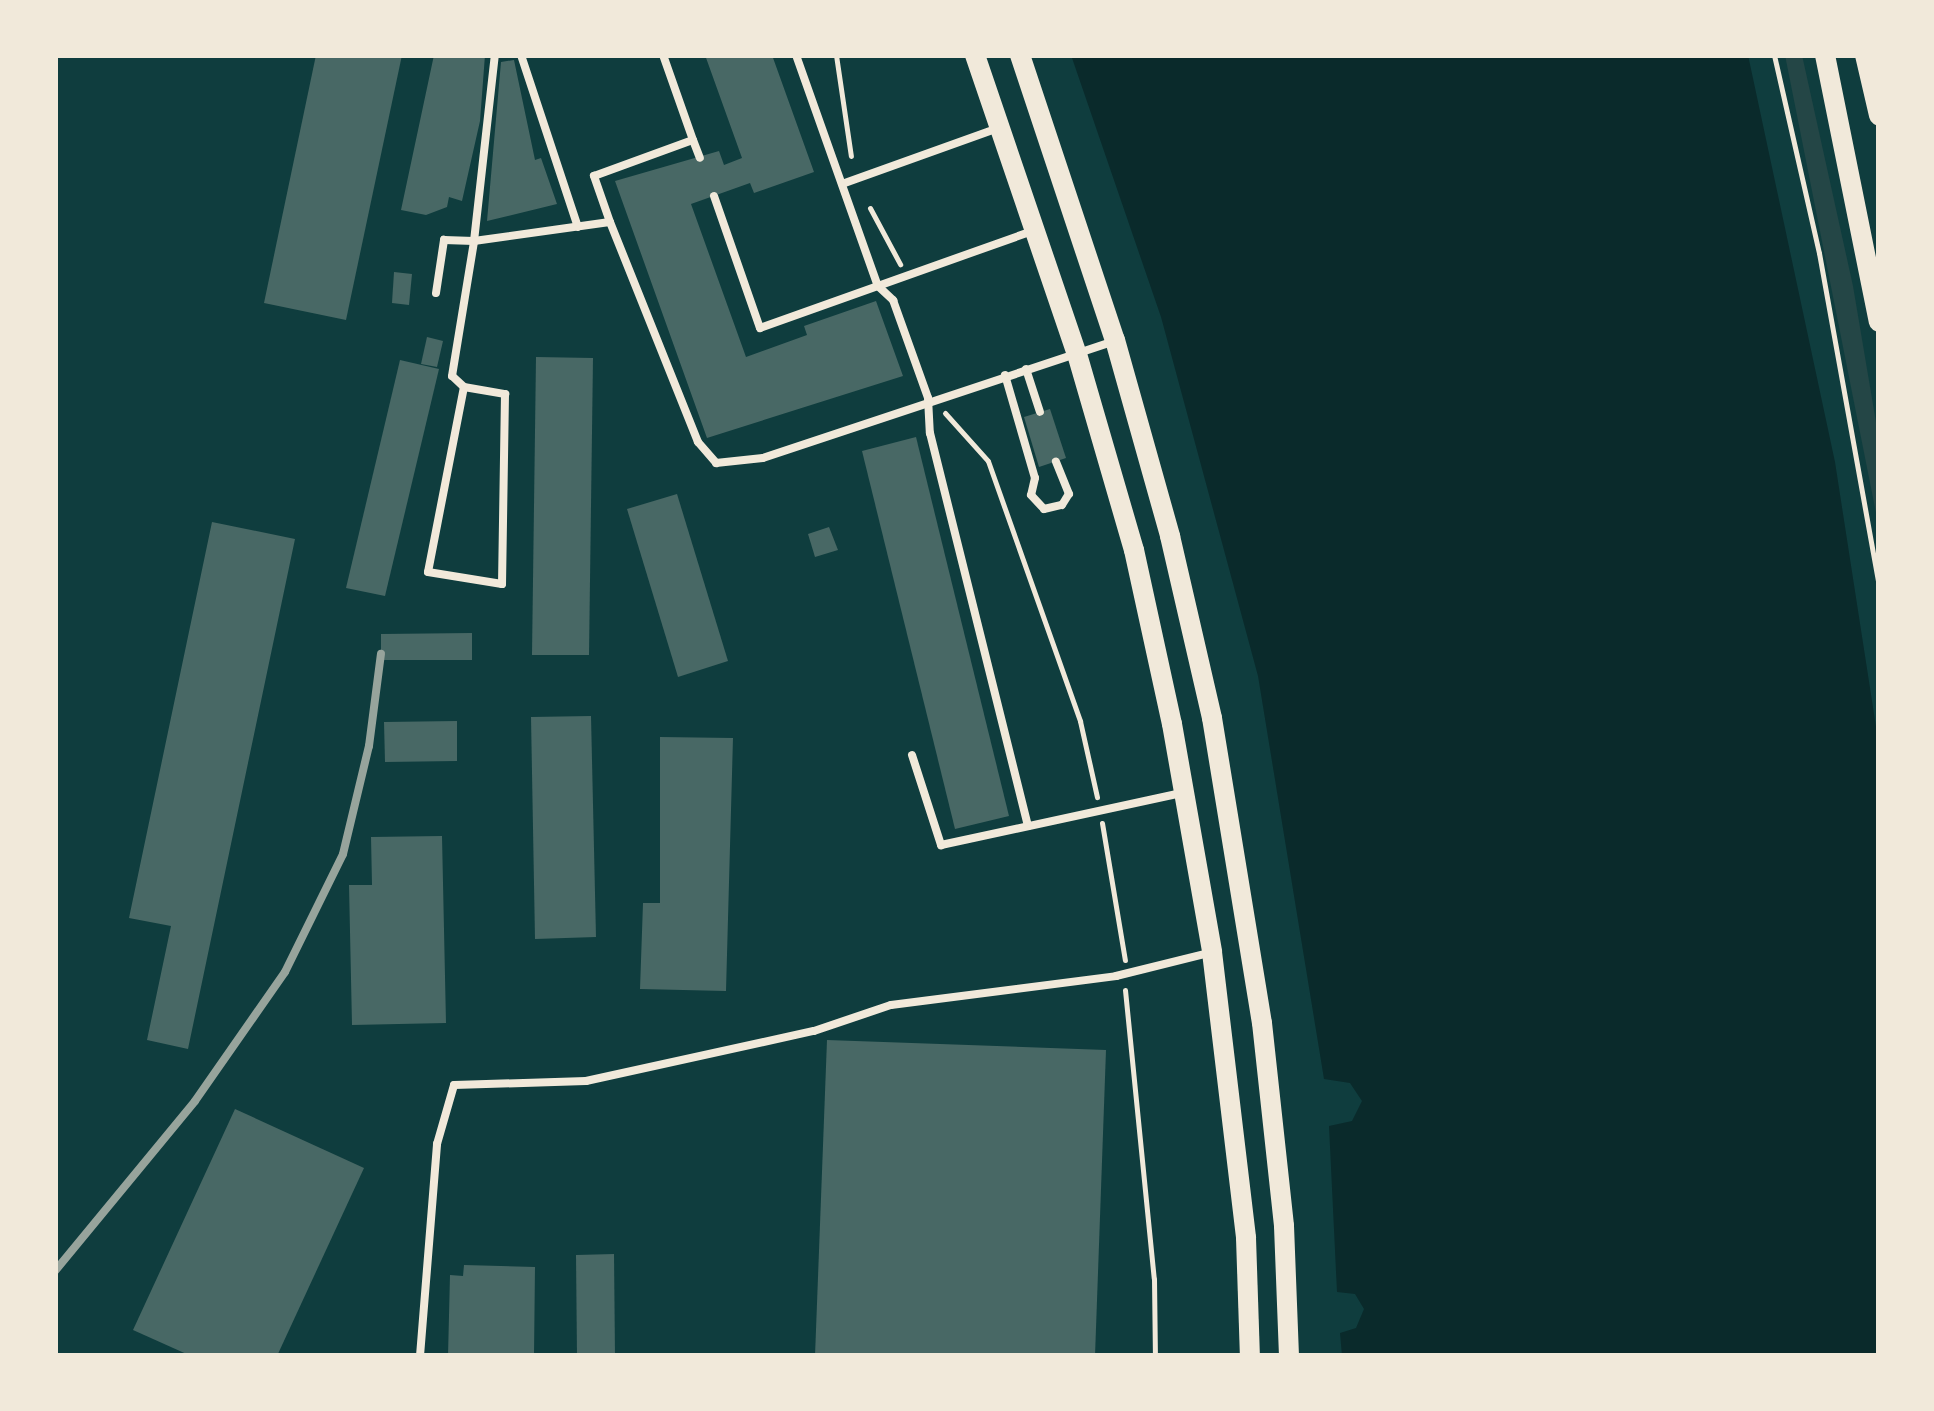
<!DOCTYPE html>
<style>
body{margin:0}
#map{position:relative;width:1934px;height:1411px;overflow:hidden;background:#0f3d3e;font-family:"Golos Text",sans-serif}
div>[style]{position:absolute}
.green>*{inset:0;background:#244646}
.water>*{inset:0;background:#0a2a2b}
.building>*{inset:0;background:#486865}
.path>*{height:5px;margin:-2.5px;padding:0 2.5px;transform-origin:2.5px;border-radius:2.5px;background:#f1e9da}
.service>*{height:8px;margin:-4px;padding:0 4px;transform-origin:4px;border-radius:4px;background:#f1e9da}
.secondary>*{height:20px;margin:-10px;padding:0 10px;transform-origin:10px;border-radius:10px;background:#f1e9da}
.rail>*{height:8px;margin:-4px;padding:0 4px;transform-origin:4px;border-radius:4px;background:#97a49c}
span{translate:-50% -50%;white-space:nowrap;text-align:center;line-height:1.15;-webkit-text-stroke:9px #f1e9da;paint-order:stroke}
.frame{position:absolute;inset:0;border:58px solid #f1e9da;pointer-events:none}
</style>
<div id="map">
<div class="green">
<div style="clip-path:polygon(1785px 55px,1802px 55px,1853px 286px,1879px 440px,1879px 528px)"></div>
</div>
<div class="water">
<div style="clip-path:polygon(1071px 55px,1748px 55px,1835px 462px,1879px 746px,1879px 1356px,1342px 1356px,1340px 1333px,1356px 1328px,1364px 1309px,1355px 1294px,1337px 1292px,1329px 1126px,1352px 1121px,1362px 1101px,1350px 1083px,1324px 1079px,1258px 676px,1161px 317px)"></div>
</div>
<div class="building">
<div style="clip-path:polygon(316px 55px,402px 55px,346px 320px,264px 303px)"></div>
<div style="clip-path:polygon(434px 55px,485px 55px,480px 121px,462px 201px,449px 197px,447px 207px,426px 215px,401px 210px)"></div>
<div style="clip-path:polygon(705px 55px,772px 55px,814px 172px,754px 193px,750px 183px,691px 204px,746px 357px,807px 335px,804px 326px,876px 301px,903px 376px,707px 438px,615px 181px,719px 151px,724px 165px,742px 158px)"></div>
<div style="clip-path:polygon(514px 60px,535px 160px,541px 158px,557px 204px,487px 221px,501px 62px)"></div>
<div style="clip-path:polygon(394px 272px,412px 274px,409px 305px,392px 303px)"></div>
<div style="clip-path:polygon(427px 337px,443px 341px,437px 367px,421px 364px)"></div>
<div style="clip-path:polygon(536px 357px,593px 358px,589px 655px,532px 655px)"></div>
<div style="clip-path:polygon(400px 360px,439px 369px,385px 596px,346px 588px)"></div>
<div style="clip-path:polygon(1050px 409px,1066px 458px,1039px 467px,1024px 417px)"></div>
<div style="clip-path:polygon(916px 437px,1009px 816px,955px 829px,862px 451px)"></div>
<div style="clip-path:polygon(677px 494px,728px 661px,678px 677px,627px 509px)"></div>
<div style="clip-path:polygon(212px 522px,295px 539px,188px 1049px,147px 1040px,171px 926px,129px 918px)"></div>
<div style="clip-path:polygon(829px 527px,838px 550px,815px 557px,808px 534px)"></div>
<div style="clip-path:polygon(472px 633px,472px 660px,381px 660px,381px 634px)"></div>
<div style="clip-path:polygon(591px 716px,596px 937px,535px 939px,531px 717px)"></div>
<div style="clip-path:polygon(457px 721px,457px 761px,385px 762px,384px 722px)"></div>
<div style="clip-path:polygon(660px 737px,733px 738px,726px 991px,640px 989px,643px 903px,660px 903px)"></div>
<div style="clip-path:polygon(442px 836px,446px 1023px,352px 1025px,349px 885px,372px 885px,371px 837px)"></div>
<div style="clip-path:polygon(827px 1040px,1106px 1050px,1095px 1356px,815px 1356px)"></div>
<div style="clip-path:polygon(235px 1109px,364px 1168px,277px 1356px,191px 1356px,133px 1330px)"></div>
<div style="clip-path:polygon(614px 1254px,615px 1356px,577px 1356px,576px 1255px)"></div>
<div style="clip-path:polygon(464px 1265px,535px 1267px,534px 1356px,448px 1356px,450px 1275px,463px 1276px)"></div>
</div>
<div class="path">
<div style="left:836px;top:55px;width:102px;rotate:81.6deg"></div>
<div style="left:1774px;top:55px;width:203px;rotate:77.2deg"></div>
<div style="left:1819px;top:253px;width:339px;rotate:79.8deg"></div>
<div style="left:870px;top:208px;width:64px;rotate:61.8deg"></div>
<div style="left:945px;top:413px;width:64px;rotate:48.1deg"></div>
<div style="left:988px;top:461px;width:276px;rotate:70.5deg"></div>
<div style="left:1080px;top:721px;width:78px;rotate:77.4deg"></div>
<div style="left:1102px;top:823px;width:139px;rotate:80.5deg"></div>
<div style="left:1125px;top:990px;width:290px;rotate:84.3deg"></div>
<div style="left:1154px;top:1279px;width:77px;rotate:89.3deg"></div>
</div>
<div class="service">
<div style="left:521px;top:55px;width:181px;rotate:71.7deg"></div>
<div style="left:796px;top:55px;width:245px;rotate:70.5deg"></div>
<div style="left:878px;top:286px;width:21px;rotate:43deg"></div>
<div style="left:893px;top:300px;width:104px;rotate:70.3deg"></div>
<div style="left:928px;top:398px;width:35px;rotate:87deg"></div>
<div style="left:930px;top:433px;width:405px;rotate:76deg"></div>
<div style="left:693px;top:140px;width:19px;rotate:69deg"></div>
<div style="left:842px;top:184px;width:166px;rotate:-19.7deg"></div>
<div style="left:714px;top:196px;width:140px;rotate:70.8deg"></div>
<div style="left:760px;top:328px;width:290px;rotate:-19.6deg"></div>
<div style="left:610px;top:222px;width:49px;rotate:-109.2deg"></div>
<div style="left:594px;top:176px;width:105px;rotate:-20deg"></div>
<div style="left:693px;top:140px;width:90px;rotate:-109.4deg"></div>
<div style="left:436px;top:293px;width:54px;rotate:-81.4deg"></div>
<div style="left:444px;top:240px;width:30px;rotate:2deg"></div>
<div style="left:474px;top:241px;width:187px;rotate:-83.6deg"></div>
<div style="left:1026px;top:369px;width:45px;rotate:72deg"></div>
<div style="left:1005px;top:375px;width:107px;rotate:73.8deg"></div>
<div style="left:1035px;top:478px;width:17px;rotate:103deg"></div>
<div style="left:1031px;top:495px;width:19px;rotate:47deg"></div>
<div style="left:1044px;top:509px;width:18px;rotate:-13deg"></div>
<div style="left:1062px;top:505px;width:13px;rotate:-58deg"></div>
<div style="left:1069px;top:494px;width:35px;rotate:-112deg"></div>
<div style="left:464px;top:387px;width:42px;rotate:9.7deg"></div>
<div style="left:505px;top:394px;width:190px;rotate:90.9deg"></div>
<div style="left:502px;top:584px;width:75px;rotate:-170.8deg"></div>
<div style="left:428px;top:572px;width:188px;rotate:-79deg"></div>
<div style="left:464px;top:387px;width:16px;rotate:-137deg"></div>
<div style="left:452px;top:376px;width:137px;rotate:-80.7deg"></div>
<div style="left:474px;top:241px;width:137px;rotate:-8deg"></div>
<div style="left:610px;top:222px;width:237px;rotate:68.2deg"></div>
<div style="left:698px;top:442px;width:28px;rotate:49deg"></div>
<div style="left:716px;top:463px;width:47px;rotate:-6.1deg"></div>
<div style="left:763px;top:458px;width:367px;rotate:-18.4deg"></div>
<div style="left:912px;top:755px;width:95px;rotate:72.1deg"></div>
<div style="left:941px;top:845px;width:246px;rotate:-12.2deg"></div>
<div style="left:420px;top:1356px;width:213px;rotate:-85.4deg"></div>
<div style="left:437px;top:1144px;width:61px;rotate:-73.9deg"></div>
<div style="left:454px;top:1085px;width:132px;rotate:-1.7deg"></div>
<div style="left:586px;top:1081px;width:233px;rotate:-12.4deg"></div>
<div style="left:814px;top:1031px;width:81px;rotate:-18.7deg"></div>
<div style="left:891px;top:1005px;width:227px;rotate:-7.3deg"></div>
<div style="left:1116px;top:976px;width:95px;rotate:-14deg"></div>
</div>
<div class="secondary">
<div style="left:975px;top:55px;width:316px;rotate:71.2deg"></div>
<div style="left:1077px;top:354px;width:204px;rotate:73.8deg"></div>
<div style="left:1134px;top:550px;width:178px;rotate:77.7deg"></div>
<div style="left:1172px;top:724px;width:231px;rotate:80deg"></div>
<div style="left:1212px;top:952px;width:288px;rotate:83.2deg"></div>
<div style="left:1246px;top:1238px;width:118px;rotate:88.1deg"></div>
<div style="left:1020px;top:55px;width:300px;rotate:71.6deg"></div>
<div style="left:1115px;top:340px;width:204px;rotate:74.3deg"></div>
<div style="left:1170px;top:536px;width:187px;rotate:77deg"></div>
<div style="left:1212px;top:718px;width:309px;rotate:80.7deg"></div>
<div style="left:1262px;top:1023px;width:204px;rotate:83.8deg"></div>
<div style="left:1284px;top:1226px;width:130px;rotate:87.8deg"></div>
<div style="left:1825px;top:55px;width:272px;rotate:78.6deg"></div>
<div style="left:1865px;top:55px;width:62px;rotate:76.9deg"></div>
</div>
<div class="rail">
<div style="left:55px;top:1271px;width:220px;rotate:-50.5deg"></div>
<div style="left:195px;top:1101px;width:157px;rotate:-55.1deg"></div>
<div style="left:285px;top:972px;width:131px;rotate:-63.8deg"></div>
<div style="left:343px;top:854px;width:111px;rotate:-76.5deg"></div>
<div style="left:369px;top:746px;width:93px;rotate:-82.6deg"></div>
</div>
<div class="frame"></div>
</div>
